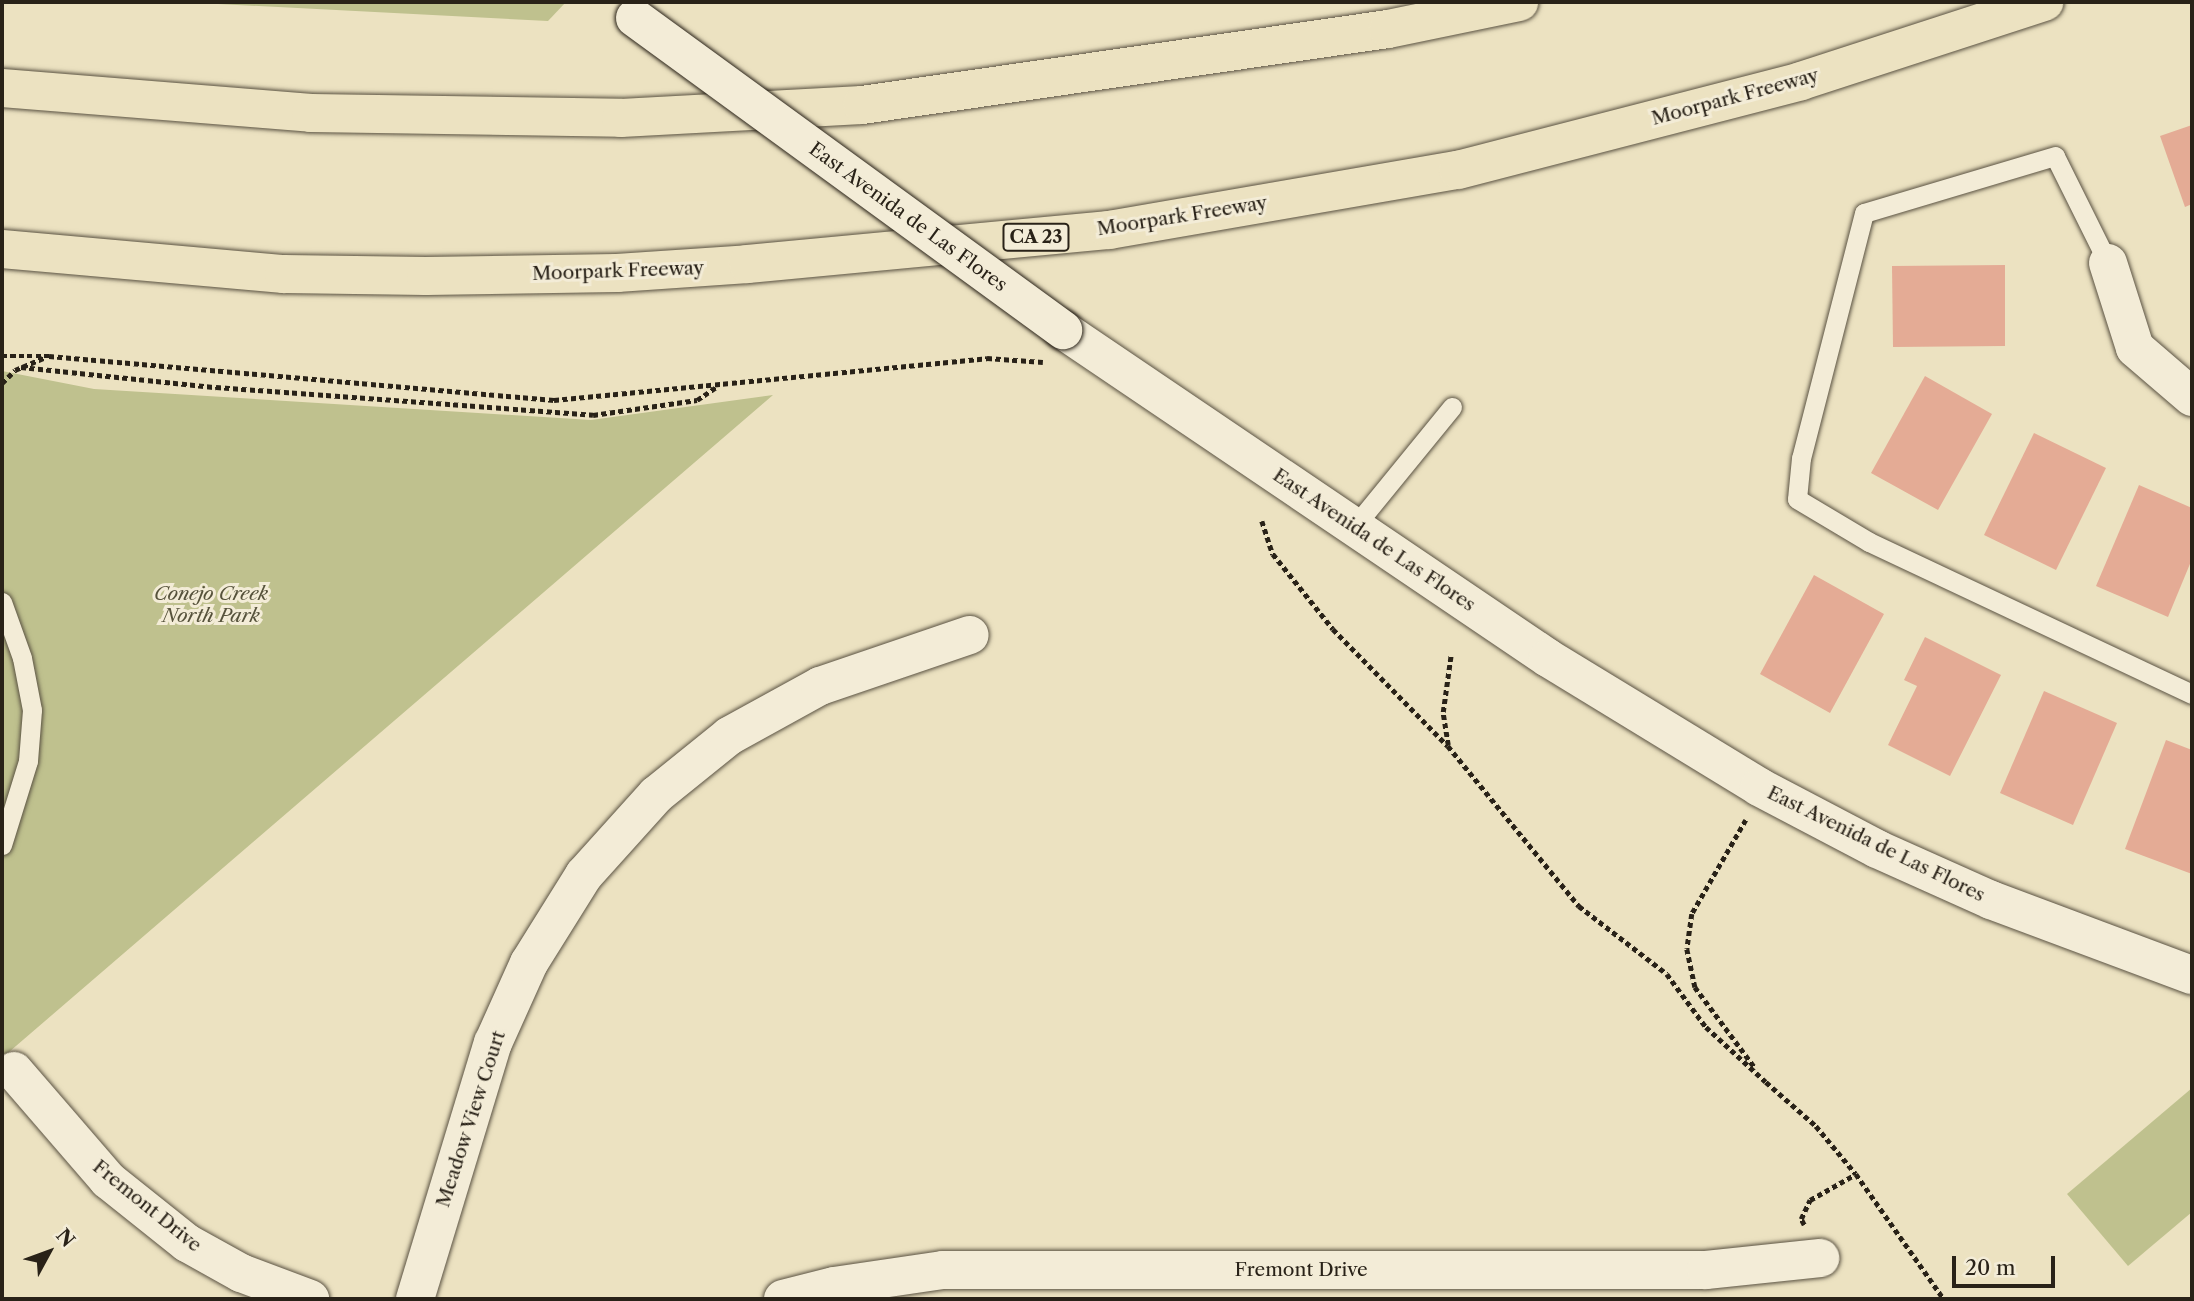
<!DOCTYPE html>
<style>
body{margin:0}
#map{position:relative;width:2194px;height:1301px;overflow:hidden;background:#ece2c1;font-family:"Libre Caslon Text",serif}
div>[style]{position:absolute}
.green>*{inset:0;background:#bfc18e}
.building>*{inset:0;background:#e4ab95}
.path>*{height:4.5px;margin-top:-2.25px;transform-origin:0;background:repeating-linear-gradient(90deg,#292218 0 5px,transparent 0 8.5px)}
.roads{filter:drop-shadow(0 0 2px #5a5242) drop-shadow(0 0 2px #5a5242)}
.lane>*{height:19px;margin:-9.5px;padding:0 9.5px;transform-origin:9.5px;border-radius:9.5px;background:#f3ecd7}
.street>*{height:38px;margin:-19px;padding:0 19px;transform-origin:19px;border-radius:19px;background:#f3ecd7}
.secondary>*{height:38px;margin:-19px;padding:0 19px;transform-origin:19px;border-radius:19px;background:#f3ecd7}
.highway>*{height:38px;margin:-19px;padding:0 19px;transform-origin:19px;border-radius:19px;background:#ece2c1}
.bridges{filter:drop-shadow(0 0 2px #292218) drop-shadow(0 0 2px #292218)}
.secondary-bridge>*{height:38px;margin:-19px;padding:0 19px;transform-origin:19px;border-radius:19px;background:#f3ecd7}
span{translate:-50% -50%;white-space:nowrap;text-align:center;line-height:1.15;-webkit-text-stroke:6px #f3ecd7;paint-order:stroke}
.shield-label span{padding:2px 5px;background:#f3ecd7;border:2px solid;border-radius:5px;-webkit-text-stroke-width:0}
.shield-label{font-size:18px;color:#292218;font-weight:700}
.street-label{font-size:19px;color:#292218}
.park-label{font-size:19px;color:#56523b;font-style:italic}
.frame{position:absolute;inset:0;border:4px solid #292218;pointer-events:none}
.north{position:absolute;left:14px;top:1217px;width:70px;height:70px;-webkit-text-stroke:5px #f3ecd7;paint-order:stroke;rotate:49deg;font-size:19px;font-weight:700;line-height:28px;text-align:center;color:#292218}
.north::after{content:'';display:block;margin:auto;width:24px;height:32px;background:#292218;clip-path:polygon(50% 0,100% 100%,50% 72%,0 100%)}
.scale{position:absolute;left:1952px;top:1256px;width:103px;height:32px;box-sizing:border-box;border:4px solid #292218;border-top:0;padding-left:9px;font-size:21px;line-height:24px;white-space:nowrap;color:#292218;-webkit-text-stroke:5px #f3ecd7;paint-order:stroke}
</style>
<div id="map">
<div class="green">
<div style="clip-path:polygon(180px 2px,566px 2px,548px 21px)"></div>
<div style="clip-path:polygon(2px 371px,94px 389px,591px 420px,773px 395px,2px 1058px)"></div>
<div style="clip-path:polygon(2192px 1088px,2192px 1212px,2128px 1266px,2067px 1194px)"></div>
</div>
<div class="building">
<div style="clip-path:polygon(2192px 125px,2192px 204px,2185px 207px,2160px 136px)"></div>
<div style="clip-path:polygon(2005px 265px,2005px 346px,1893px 347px,1892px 266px)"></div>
<div style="clip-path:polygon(1925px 376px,1992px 414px,1938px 510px,1871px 473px)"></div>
<div style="clip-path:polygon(2034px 433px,2106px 468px,2056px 570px,1984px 535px)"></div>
<div style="clip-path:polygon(2139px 485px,2192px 508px,2192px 559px,2168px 617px,2096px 586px)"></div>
<div style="clip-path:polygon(1814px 575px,1884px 614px,1830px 713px,1760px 674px)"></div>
<div style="clip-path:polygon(1925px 637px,2001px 675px,1950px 776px,1888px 745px,1917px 686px,1904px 680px)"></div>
<div style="clip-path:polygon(2044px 691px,2117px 723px,2073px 825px,2000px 793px)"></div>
<div style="clip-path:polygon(2166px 740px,2192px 750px,2192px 874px,2125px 849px)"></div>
</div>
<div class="path">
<div style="left:2px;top:356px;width:47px"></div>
<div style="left:49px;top:356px;width:507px;rotate:4.98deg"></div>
<div style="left:554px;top:400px;width:435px;rotate:-5.5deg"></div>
<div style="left:987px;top:358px;width:56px;rotate:4.1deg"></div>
<div style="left:21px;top:367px;width:196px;rotate:5.9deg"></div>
<div style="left:216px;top:387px;width:378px;rotate:4.2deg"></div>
<div style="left:593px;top:415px;width:105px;rotate:-8.2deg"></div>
<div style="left:697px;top:400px;width:25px;rotate:-34deg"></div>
<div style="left:2px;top:383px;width:18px;rotate:-45deg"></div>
<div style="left:15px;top:370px;width:33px;rotate:-23deg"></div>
<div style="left:1262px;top:521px;width:35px;rotate:72deg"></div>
<div style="left:1273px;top:554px;width:96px;rotate:51.3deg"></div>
<div style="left:1333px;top:629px;width:164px;rotate:45.5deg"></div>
<div style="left:1448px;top:746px;width:207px;rotate:50.7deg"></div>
<div style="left:1579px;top:906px;width:111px;rotate:37.7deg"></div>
<div style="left:1667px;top:974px;width:66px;rotate:53.7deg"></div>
<div style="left:1706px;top:1027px;width:81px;rotate:42.5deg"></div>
<div style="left:1448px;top:745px;width:33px;rotate:-99deg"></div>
<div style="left:1443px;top:712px;width:59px;rotate:-82.1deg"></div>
<div style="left:1746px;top:820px;width:108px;rotate:119.9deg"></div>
<div style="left:1692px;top:914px;width:35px;rotate:98deg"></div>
<div style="left:1687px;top:949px;width:39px;rotate:78deg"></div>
<div style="left:1695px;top:987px;width:102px;rotate:53.4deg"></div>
<div style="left:1766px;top:1082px;width:67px;rotate:41.3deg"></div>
<div style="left:1816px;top:1126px;width:62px;rotate:50.2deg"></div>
<div style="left:1856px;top:1174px;width:153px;rotate:54.9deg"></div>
<div style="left:1804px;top:1225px;width:7px;rotate:-117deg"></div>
<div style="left:1801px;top:1219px;width:21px;rotate:-65deg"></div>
<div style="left:1810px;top:1200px;width:53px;rotate:-29.5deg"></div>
</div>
<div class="roads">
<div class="lane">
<div style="left:2108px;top:263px;width:119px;rotate:-116.4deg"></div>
<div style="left:2055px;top:156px;width:199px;rotate:163.4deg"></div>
<div style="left:1864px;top:213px;width:253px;rotate:104.4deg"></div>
<div style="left:1801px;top:458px;width:41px;rotate:95.6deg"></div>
<div style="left:1797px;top:499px;width:84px;rotate:30.8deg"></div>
<div style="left:1869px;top:542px;width:357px;rotate:25.2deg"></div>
<div style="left:1354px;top:527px;width:155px;rotate:-50.8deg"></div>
<div style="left:2px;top:602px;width:59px;rotate:70.3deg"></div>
<div style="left:22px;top:658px;width:53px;rotate:79.1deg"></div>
<div style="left:32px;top:710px;width:51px;rotate:94.5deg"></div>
<div style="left:28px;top:761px;width:88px;rotate:107.2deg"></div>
</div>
<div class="street">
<div style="left:2108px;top:263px;width:89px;rotate:72.4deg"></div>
<div style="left:2135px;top:348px;width:75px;rotate:40.7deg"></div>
<div style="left:14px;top:1071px;width:144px;rotate:49.2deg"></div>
<div style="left:108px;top:1180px;width:101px;rotate:38.6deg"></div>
<div style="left:187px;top:1243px;width:62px;rotate:29.1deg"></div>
<div style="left:241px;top:1273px;width:74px;rotate:20.6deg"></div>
<div style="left:415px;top:1299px;width:268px;rotate:-73.1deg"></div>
<div style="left:493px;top:1043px;width:88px;rotate:-65.8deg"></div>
<div style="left:529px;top:963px;width:104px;rotate:-58deg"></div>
<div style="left:584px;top:875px;width:108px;rotate:-48deg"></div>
<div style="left:656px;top:795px;width:94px;rotate:-38.9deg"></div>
<div style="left:729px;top:736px;width:104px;rotate:-28.8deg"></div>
<div style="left:820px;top:686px;width:158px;rotate:-18.8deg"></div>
<div style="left:783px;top:1299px;width:53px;rotate:-14.3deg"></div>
<div style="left:834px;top:1286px;width:110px;rotate:-8.4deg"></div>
<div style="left:943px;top:1270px;width:763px"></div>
<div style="left:1706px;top:1270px;width:115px;rotate:-6deg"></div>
</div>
<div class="secondary">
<div style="left:1063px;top:330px;width:585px;rotate:34.07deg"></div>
<div style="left:1548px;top:658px;width:247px;rotate:31.4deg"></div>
<div style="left:1759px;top:787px;width:133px;rotate:27.7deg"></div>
<div style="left:1877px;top:849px;width:125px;rotate:24.1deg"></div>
<div style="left:1991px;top:900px;width:215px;rotate:20.5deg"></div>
</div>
<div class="highway">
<div style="left:2px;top:88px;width:310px;rotate:4.6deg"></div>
<div style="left:311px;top:113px;width:310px;rotate:0.9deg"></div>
<div style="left:621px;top:118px;width:241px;rotate:-3.1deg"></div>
<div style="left:862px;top:105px;width:531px;rotate:-8.22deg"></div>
<div style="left:1388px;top:29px;width:134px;rotate:-11.6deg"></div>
<div style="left:2px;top:249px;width:283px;rotate:5.1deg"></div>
<div style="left:284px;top:274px;width:142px;rotate:0.8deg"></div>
<div style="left:426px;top:276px;width:191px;rotate:-0.9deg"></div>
<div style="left:617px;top:273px;width:131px;rotate:-3.9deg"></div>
<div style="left:748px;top:264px;width:363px;rotate:-5.4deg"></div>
<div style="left:1109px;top:230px;width:354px;rotate:-9.8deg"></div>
<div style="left:1458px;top:170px;width:354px;rotate:-14.5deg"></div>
<div style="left:1801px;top:81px;width:256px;rotate:-18deg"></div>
</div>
</div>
<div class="bridges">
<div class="secondary-bridge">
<div style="left:635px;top:18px;width:530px;rotate:36.09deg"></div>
</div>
</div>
<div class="shield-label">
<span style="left:1036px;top:237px">CA 23</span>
</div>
<div class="street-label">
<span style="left:1735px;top:97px;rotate:-15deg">Moorpark Freeway</span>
<span style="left:1182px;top:216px;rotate:-9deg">Moorpark Freeway</span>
<span style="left:908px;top:217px;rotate:36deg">East Avenida de Las Flores</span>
<span style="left:618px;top:271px;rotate:-2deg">Moorpark Freeway</span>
<span style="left:1374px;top:540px;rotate:34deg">East Avenida de Las Flores</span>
<span style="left:1876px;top:844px;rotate:26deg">East Avenida de Las Flores</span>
<span style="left:471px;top:1119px;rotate:-72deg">Meadow View Court</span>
<span style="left:147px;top:1206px;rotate:39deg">Fremont Drive</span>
<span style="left:1301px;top:1270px">Fremont Drive</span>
</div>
<div class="park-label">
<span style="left:211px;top:605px">Conejo Creek<br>North Park</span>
</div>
<div class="frame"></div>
<div class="north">N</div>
<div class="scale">20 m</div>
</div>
